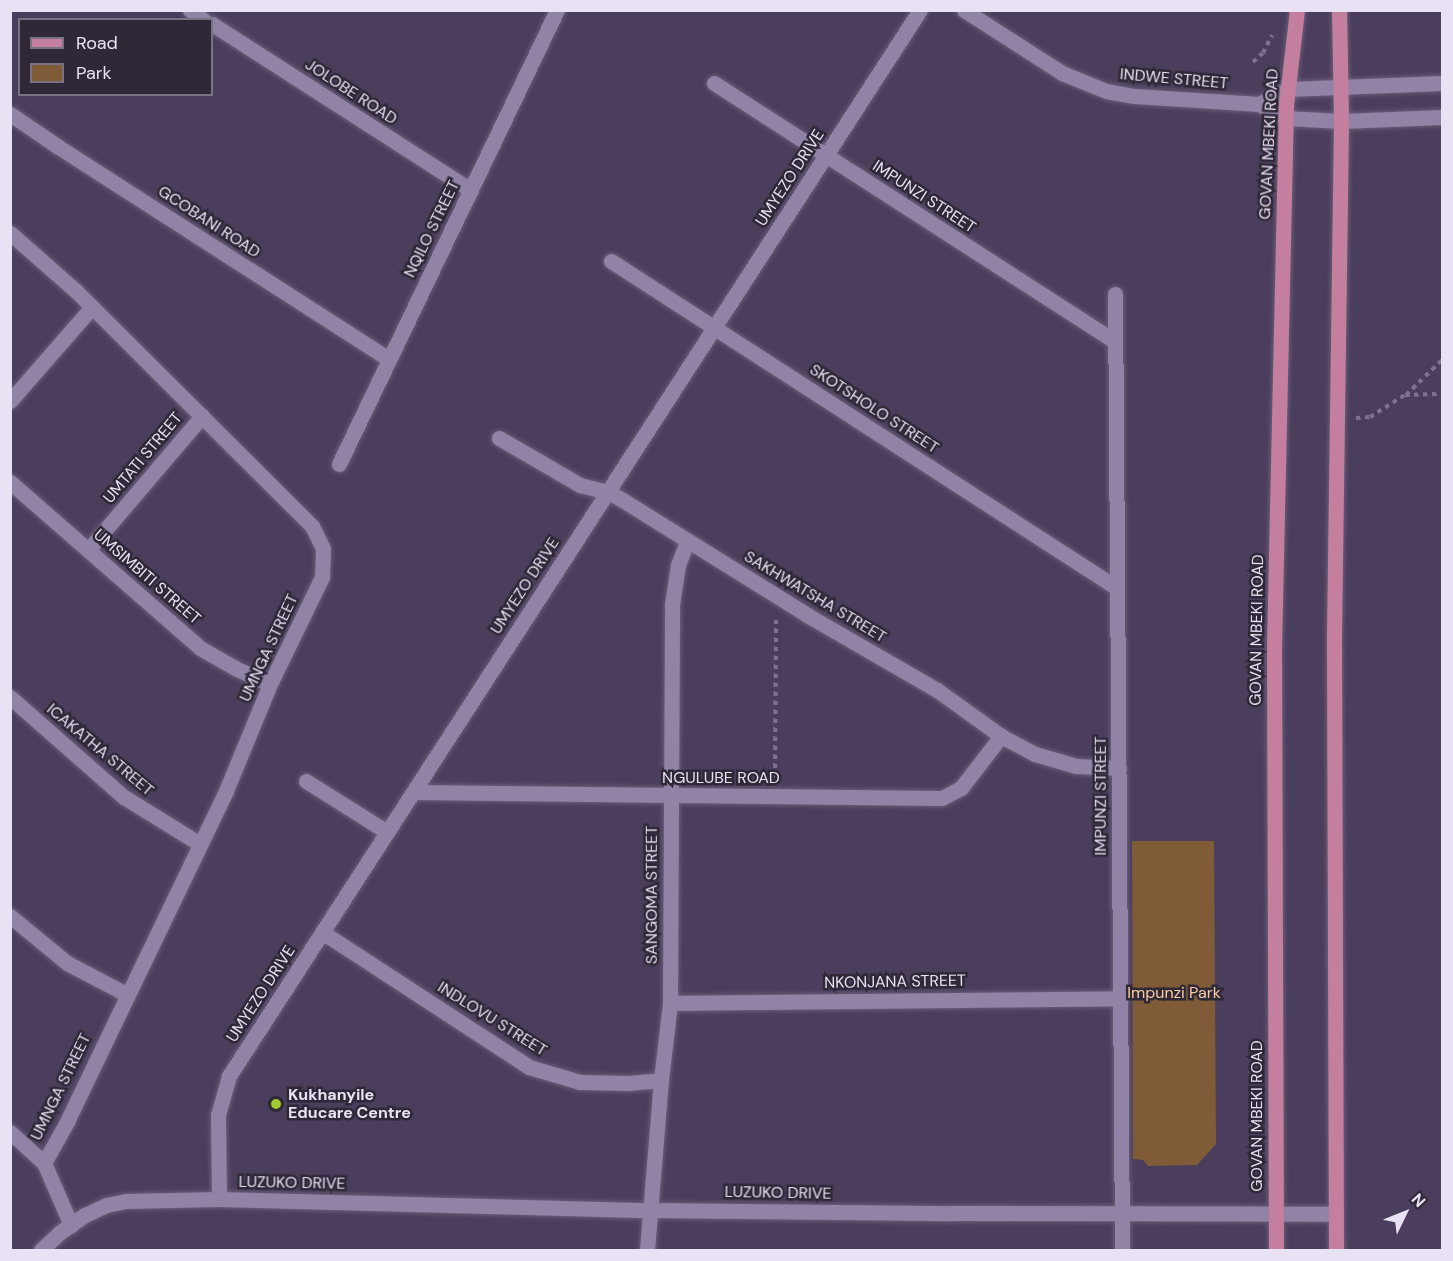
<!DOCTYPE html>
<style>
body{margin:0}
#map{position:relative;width:1453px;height:1261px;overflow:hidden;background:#4b3e5d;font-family:"DM Sans",sans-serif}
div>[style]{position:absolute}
.green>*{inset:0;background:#7f5b38}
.path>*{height:4px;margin-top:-2px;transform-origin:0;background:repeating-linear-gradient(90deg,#7e728e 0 4.5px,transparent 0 9px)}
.roads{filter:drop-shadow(0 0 2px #685d77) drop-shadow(0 0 2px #685d77)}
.minor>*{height:15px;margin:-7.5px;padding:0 7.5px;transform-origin:7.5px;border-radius:7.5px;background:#9183a5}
.major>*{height:15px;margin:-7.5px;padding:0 7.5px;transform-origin:7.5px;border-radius:7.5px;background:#c57f9e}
.dots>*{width:16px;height:16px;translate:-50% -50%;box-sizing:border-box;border:3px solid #2e2837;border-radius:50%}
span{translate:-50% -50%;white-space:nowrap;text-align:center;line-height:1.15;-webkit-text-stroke:5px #2e2837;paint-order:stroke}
.street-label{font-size:16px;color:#e9e1f4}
.park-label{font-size:16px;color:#fbcda3}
.poi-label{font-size:16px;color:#e9e1f4;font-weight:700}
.left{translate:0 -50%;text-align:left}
.frame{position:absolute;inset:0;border:12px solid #e9e1f4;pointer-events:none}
.legend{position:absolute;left:18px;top:18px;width:195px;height:78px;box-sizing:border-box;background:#2e2837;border:2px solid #797283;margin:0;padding:8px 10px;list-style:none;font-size:18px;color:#e9e1f4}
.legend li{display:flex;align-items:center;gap:12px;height:30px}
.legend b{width:30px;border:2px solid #797283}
.north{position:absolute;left:1375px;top:1183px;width:60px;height:60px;-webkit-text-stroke:4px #2e2837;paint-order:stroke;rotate:47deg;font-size:16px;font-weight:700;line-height:24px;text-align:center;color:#e9e1f4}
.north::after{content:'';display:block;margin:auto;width:21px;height:27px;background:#e9e1f4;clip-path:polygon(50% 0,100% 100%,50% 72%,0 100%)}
</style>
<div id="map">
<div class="green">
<div style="clip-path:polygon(1132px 841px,1214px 841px,1216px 1144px,1197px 1165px,1148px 1166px,1143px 1160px,1133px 1159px)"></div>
</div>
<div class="path">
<div style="left:1253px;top:62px;width:13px;rotate:-42deg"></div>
<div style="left:1263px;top:53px;width:20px;rotate:-63deg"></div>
<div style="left:1406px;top:395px;width:50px;rotate:-44.2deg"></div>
<div style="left:1356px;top:418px;width:14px;rotate:-4deg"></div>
<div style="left:1370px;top:417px;width:41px;rotate:-32.2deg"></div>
<div style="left:1405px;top:395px;width:37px;rotate:-2deg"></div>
<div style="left:775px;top:777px;width:157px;rotate:-89.6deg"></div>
</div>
<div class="roads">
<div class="minor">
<div style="left:190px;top:10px;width:17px;rotate:36deg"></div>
<div style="left:964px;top:10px;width:117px;rotate:32.7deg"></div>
<div style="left:1062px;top:73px;width:48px;rotate:22.2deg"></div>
<div style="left:1106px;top:91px;width:29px;rotate:10deg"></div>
<div style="left:1135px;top:96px;width:124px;rotate:3.7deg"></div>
<div style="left:1259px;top:104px;width:30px;rotate:27deg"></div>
<div style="left:1286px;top:118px;width:55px;rotate:3.1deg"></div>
<div style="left:1341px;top:121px;width:101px;rotate:-2.3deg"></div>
<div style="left:212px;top:24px;width:308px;rotate:32.7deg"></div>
<div style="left:714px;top:83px;width:477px;rotate:32.8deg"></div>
<div style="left:1259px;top:104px;width:33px;rotate:-27deg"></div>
<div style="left:1288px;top:89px;width:154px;rotate:-2.2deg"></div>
<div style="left:10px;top:114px;width:57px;rotate:34.2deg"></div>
<div style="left:57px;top:146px;width:394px;rotate:32.7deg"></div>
<div style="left:10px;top:233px;width:88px;rotate:41.3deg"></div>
<div style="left:76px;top:291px;width:333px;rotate:44.9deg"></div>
<div style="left:312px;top:526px;width:25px;rotate:64deg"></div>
<div style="left:323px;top:549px;width:28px;rotate:92deg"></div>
<div style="left:322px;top:577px;width:119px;rotate:115.9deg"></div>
<div style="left:270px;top:684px;width:116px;rotate:112.4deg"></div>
<div style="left:226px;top:791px;width:365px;rotate:115.7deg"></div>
<div style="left:68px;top:1120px;width:49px;rotate:119.2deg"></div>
<div style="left:611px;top:261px;width:602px;rotate:32.87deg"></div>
<div style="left:1115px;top:294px;width:956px;rotate:89.58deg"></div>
<div style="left:10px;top:401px;width:125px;rotate:-48.9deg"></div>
<div style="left:499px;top:438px;width:94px;rotate:30.1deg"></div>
<div style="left:580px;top:485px;width:29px;rotate:14deg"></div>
<div style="left:608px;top:492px;width:15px;rotate:28deg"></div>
<div style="left:621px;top:499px;width:219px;rotate:31.9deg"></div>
<div style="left:807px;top:615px;width:150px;rotate:30deg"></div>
<div style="left:937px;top:690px;width:79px;rotate:35.7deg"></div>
<div style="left:1001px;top:736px;width:38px;rotate:28deg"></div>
<div style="left:1035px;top:754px;width:43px;rotate:16.3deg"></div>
<div style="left:1076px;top:766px;width:43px;rotate:2.7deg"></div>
<div style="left:339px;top:464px;width:504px;rotate:-64.35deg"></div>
<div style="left:10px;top:482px;width:252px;rotate:41.1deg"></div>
<div style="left:200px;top:648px;width:40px;rotate:29.7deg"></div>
<div style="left:235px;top:668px;width:38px;rotate:25deg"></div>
<div style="left:88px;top:550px;width:176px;rotate:-49.6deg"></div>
<div style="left:10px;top:697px;width:152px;rotate:41.3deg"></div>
<div style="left:124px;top:797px;width:89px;rotate:31.7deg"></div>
<div style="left:306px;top:781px;width:96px;rotate:32.2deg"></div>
<div style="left:413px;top:792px;width:529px;rotate:0.65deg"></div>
<div style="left:942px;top:798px;width:21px;rotate:-28deg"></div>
<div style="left:961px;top:788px;width:66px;rotate:-52.4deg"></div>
<div style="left:10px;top:916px;width:74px;rotate:39.5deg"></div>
<div style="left:67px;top:963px;width:67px;rotate:27.7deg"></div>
<div style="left:322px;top:932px;width:247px;rotate:33.1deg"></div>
<div style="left:529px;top:1067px;width:53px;rotate:16.4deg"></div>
<div style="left:580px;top:1082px;width:48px;rotate:1.2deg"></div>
<div style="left:628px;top:1083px;width:33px;rotate:-5deg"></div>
<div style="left:670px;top:1003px;width:451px;rotate:-0.6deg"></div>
<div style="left:10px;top:1132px;width:46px;rotate:42.4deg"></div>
<div style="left:44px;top:1163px;width:68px;rotate:66.5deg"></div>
<div style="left:219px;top:1199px;width:84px;rotate:-90.7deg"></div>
<div style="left:218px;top:1115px;width:41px;rotate:-74.2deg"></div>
<div style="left:229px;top:1076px;width:1270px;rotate:-57.05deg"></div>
<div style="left:41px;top:1250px;width:25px;rotate:-43deg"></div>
<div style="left:59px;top:1233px;width:32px;rotate:-35deg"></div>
<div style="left:85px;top:1215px;width:23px;rotate:-25deg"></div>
<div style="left:106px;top:1205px;width:20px;rotate:-11deg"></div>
<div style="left:126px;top:1201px;width:93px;rotate:-1.2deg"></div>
<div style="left:219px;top:1199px;width:430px;rotate:1.5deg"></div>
<div style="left:649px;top:1210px;width:304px;rotate:0.6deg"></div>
<div style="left:953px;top:1213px;width:383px;rotate:0.1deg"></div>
<div style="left:647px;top:1250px;width:171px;rotate:-85.3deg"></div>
<div style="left:661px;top:1080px;width:78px;rotate:-83.3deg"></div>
<div style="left:670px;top:1003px;width:398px;rotate:-89.7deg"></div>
<div style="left:672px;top:605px;width:40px;rotate:-81.5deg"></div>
<div style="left:678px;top:565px;width:26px;rotate:-69deg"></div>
</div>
<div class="major">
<div style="left:1276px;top:1250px;width:603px;rotate:-90.19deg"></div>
<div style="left:1274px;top:647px;width:542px;rotate:-88.73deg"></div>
<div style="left:1286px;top:105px;width:96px;rotate:-83.4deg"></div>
<div style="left:1336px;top:1250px;width:614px;rotate:-90.19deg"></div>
<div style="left:1334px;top:636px;width:515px;rotate:-89.22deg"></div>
<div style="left:1341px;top:121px;width:111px;rotate:-91deg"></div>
</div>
</div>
<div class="dots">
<div style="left:276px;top:1104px;background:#a0c92c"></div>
</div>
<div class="street-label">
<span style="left:1174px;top:79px;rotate:5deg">INDWE STREET</span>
<span style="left:351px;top:92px;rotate:33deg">JOLOBE ROAD</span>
<span style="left:1269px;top:144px;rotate:-87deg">GOVAN MBEKI ROAD</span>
<span style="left:790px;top:178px;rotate:-57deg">UMYEZO DRIVE</span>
<span style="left:924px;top:197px;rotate:33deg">IMPUNZI STREET</span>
<span style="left:209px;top:222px;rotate:33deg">GCOBANI ROAD</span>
<span style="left:432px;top:229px;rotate:-64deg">NQILO STREET</span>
<span style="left:874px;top:409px;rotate:33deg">SKOTSHOLO STREET</span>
<span style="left:143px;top:458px;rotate:-50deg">UMTATI STREET</span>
<span style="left:147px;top:577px;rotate:41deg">UMSIMBITI STREET</span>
<span style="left:525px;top:586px;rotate:-57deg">UMYEZO DRIVE</span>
<span style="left:815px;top:597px;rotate:31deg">SAKHWATSHA STREET</span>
<span style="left:1257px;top:630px;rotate:-89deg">GOVAN MBEKI ROAD</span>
<span style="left:269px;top:648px;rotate:-65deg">UMNGA STREET</span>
<span style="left:100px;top:750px;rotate:40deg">ICAKATHA STREET</span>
<span style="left:721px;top:778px">NGULUBE ROAD</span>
<span style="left:1101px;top:796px;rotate:-90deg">IMPUNZI STREET</span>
<span style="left:652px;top:895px;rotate:-90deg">SANGOMA STREET</span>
<span style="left:895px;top:982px;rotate:-1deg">NKONJANA STREET</span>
<span style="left:261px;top:994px;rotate:-57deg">UMYEZO DRIVE</span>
<span style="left:492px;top:1019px;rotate:32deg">INDLOVU STREET</span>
<span style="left:61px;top:1087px;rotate:-64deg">UMNGA STREET</span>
<span style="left:1257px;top:1116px;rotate:-90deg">GOVAN MBEKI ROAD</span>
<span style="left:292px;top:1183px;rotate:1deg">LUZUKO DRIVE</span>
<span style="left:778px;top:1193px;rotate:1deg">LUZUKO DRIVE</span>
</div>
<div class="park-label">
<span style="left:1174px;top:993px">Impunzi Park</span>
</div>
<div class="poi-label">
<span class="left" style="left:288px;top:1104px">Kukhanyile<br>Educare Centre</span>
</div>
<div class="frame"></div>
<ul class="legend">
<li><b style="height:8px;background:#c57f9e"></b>Road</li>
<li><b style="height:16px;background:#7f5b38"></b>Park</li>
</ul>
<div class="north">N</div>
</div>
